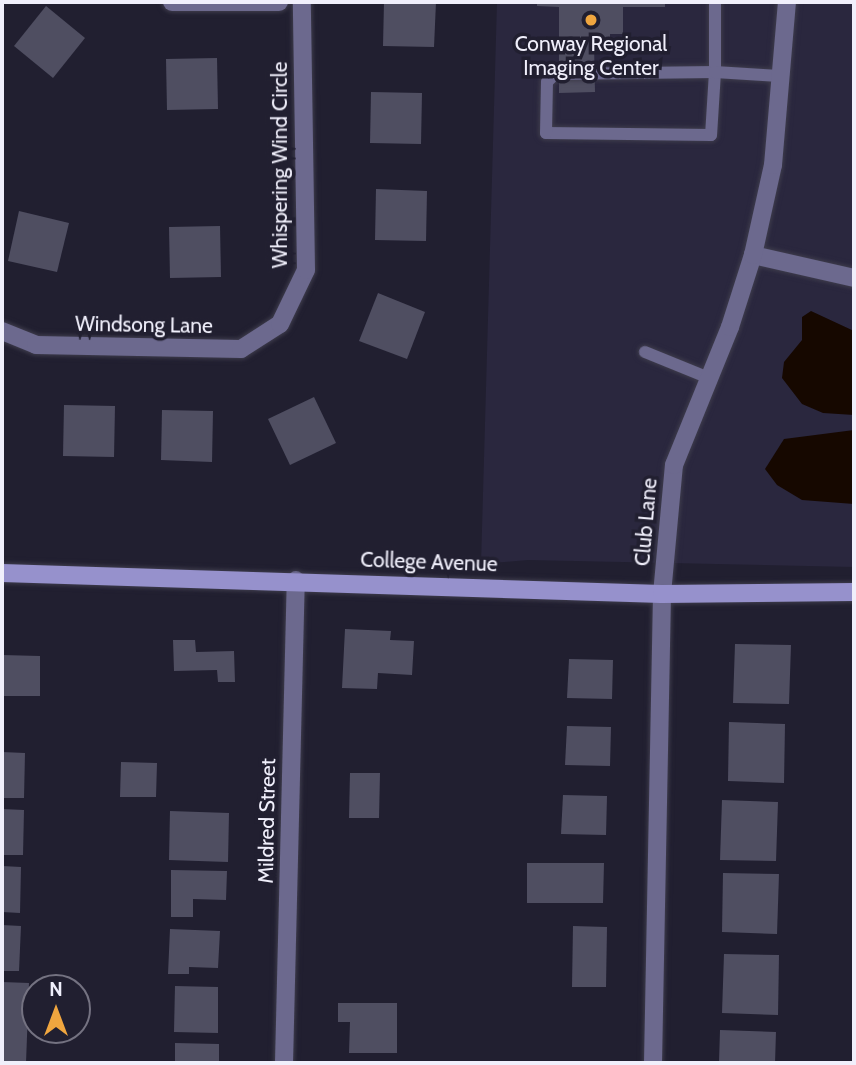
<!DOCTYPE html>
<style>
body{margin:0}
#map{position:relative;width:856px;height:1065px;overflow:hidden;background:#211f30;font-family:Cabin,sans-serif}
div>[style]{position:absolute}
.built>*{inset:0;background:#2a273e}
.water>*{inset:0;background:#160800}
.building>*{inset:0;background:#4f4e61}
.roads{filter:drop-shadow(0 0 2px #3e3c4c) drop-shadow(0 0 2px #3e3c4c)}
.lane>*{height:12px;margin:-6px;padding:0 6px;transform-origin:6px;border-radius:6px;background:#6c698e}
.street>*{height:18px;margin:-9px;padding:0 9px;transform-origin:9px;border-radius:9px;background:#6c698e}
.secondary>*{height:18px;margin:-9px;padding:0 9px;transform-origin:9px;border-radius:9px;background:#9691cc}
.dots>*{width:19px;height:19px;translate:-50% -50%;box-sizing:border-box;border:4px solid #211f30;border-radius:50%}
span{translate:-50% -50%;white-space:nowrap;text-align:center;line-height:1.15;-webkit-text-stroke:7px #211f30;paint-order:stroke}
.poi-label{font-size:21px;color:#f0effb}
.street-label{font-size:21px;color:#f0effb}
.frame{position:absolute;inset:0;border:4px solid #f0effb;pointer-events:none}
.north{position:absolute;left:21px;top:974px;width:70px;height:70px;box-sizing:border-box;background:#211f30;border:2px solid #747281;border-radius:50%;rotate:0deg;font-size:19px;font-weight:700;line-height:28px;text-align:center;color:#f0effb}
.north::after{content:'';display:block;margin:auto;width:24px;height:32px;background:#f0a63f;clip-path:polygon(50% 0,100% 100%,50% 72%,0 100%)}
</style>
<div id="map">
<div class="built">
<div style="clip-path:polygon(497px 2px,854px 2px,854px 567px,528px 560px,481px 564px)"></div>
</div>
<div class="water">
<div style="clip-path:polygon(811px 311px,854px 331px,854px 415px,823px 413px,802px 404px,782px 378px,784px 362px,802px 340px,802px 317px)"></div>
<div style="clip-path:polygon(854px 430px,854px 504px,802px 500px,777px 485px,765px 469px,784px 439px)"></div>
</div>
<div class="building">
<div style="clip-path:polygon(384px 2px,436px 2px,434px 47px,383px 46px)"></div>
<div style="clip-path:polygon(537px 2px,665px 2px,665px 7px,623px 7px,623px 34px,610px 34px,610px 42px,594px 43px,595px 92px,559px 93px,559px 7px,537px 6px)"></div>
<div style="clip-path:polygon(46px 6px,85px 38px,53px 78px,14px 46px)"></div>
<div style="clip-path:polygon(217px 58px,218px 109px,167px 110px,166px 59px)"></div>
<div style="clip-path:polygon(371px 92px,422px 93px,421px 144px,370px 143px)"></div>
<div style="clip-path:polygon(376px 189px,427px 191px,426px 241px,375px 240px)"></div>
<div style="clip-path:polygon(19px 211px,69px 223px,57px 272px,8px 261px)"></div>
<div style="clip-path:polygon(220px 226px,221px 277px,170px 278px,169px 227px)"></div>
<div style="clip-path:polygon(378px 293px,425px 312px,407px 359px,359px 341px)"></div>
<div style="clip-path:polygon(314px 397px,336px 443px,290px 465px,268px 419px)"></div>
<div style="clip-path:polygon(64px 405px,115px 406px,114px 457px,63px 456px)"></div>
<div style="clip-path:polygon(162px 410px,213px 411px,212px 462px,161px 460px)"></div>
<div style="clip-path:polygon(345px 629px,391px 631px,390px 640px,414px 641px,412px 675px,378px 673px,377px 689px,342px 688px)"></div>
<div style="clip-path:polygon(173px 640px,195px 640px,196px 652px,234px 651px,235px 682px,218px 682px,217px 670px,174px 671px)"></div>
<div style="clip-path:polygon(735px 644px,791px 645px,789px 704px,733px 703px)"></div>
<div style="clip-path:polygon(2px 655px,40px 656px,40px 696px,2px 696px)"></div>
<div style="clip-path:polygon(569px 659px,613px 660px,612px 699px,567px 698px)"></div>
<div style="clip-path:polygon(729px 722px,785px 724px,784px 783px,728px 781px)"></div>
<div style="clip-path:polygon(567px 726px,611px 727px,610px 766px,565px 765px)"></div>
<div style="clip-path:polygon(2px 752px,25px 753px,24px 798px,2px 798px)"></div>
<div style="clip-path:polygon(121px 762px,157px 763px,156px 797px,120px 797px)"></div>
<div style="clip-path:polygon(350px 773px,380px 773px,379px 818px,349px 818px)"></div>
<div style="clip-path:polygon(563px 795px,607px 796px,606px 835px,561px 834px)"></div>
<div style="clip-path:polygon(722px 800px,778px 802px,776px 861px,720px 860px)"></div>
<div style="clip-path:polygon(2px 809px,24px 810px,23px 855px,2px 855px)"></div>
<div style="clip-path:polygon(170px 811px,229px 813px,228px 862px,169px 860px)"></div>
<div style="clip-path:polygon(527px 863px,604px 863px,603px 903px,527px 903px)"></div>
<div style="clip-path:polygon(2px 866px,21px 867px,20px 913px,2px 912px)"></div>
<div style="clip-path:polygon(171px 870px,227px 871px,226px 900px,193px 899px,193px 917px,171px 917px)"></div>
<div style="clip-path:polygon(723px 873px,779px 874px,777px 934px,722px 932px)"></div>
<div style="clip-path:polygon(2px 925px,21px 926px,19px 971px,2px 971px)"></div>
<div style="clip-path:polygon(573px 926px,607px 927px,606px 987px,572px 987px)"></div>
<div style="clip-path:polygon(170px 929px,220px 931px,218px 968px,189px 967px,189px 974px,168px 974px)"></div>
<div style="clip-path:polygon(724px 954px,779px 955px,778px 1015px,722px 1013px)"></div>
<div style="clip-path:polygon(2px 982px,29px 983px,26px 1063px,2px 1063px)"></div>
<div style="clip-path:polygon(175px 986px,218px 987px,218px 1033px,174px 1032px)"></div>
<div style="clip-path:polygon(338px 1003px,397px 1003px,397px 1053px,349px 1053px,350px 1022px,338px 1022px)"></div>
<div style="clip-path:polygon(720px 1030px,776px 1032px,775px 1063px,719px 1063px)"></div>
<div style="clip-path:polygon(175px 1043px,219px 1044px,219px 1063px,175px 1063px)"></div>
</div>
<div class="roads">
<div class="lane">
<div style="left:715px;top:2px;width:70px;rotate:90deg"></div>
<div style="left:715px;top:72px;width:63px;rotate:93.6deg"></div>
<div style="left:711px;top:135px;width:165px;rotate:-179.3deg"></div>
<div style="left:546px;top:133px;width:51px;rotate:-88.9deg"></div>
<div style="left:547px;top:82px;width:11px;rotate:-45deg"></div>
<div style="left:555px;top:74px;width:160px;rotate:-0.7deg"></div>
<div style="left:715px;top:72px;width:64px;rotate:3.6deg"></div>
<div style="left:645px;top:352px;width:69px;rotate:22.1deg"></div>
</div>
<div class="street">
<div style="left:172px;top:2px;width:107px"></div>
<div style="left:753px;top:255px;width:104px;rotate:12.8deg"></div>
<div style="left:2px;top:331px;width:37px;rotate:22deg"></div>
<div style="left:36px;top:345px;width:205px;rotate:1.1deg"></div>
<div style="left:241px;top:349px;width:46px;rotate:-32.7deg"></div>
<div style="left:280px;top:324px;width:60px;rotate:-64.3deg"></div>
<div style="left:306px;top:270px;width:268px;rotate:-90.9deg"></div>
<div style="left:284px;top:1063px;width:483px;rotate:-88.6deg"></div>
<div style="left:653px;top:1063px;width:469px;rotate:-88.9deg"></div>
<div style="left:662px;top:594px;width:130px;rotate:-84.7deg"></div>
<div style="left:674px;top:465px;width:149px;rotate:-67.9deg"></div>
<div style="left:730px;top:327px;width:76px;rotate:-72.3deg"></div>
<div style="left:753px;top:255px;width:92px;rotate:-77.5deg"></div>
<div style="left:773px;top:165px;width:164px;rotate:-85.1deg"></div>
</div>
<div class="secondary">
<div style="left:2px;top:573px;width:660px;rotate:1.82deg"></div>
<div style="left:662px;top:594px;width:192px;rotate:-0.6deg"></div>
</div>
</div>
<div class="dots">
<div style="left:591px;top:20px;background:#f0a63f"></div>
</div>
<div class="poi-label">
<span style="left:591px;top:56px">Conway Regional<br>Imaging Center</span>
</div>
<div class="street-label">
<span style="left:280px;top:165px;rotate:-90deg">Whispering Wind Circle</span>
<span style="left:144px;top:325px;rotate:1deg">Windsong Lane</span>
<span style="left:646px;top:522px;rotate:-85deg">Club Lane</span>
<span style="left:429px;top:562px;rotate:2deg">College Avenue</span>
<span style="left:267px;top:821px;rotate:-89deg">Mildred Street</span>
</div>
<div class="frame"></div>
<div class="north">N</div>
</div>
